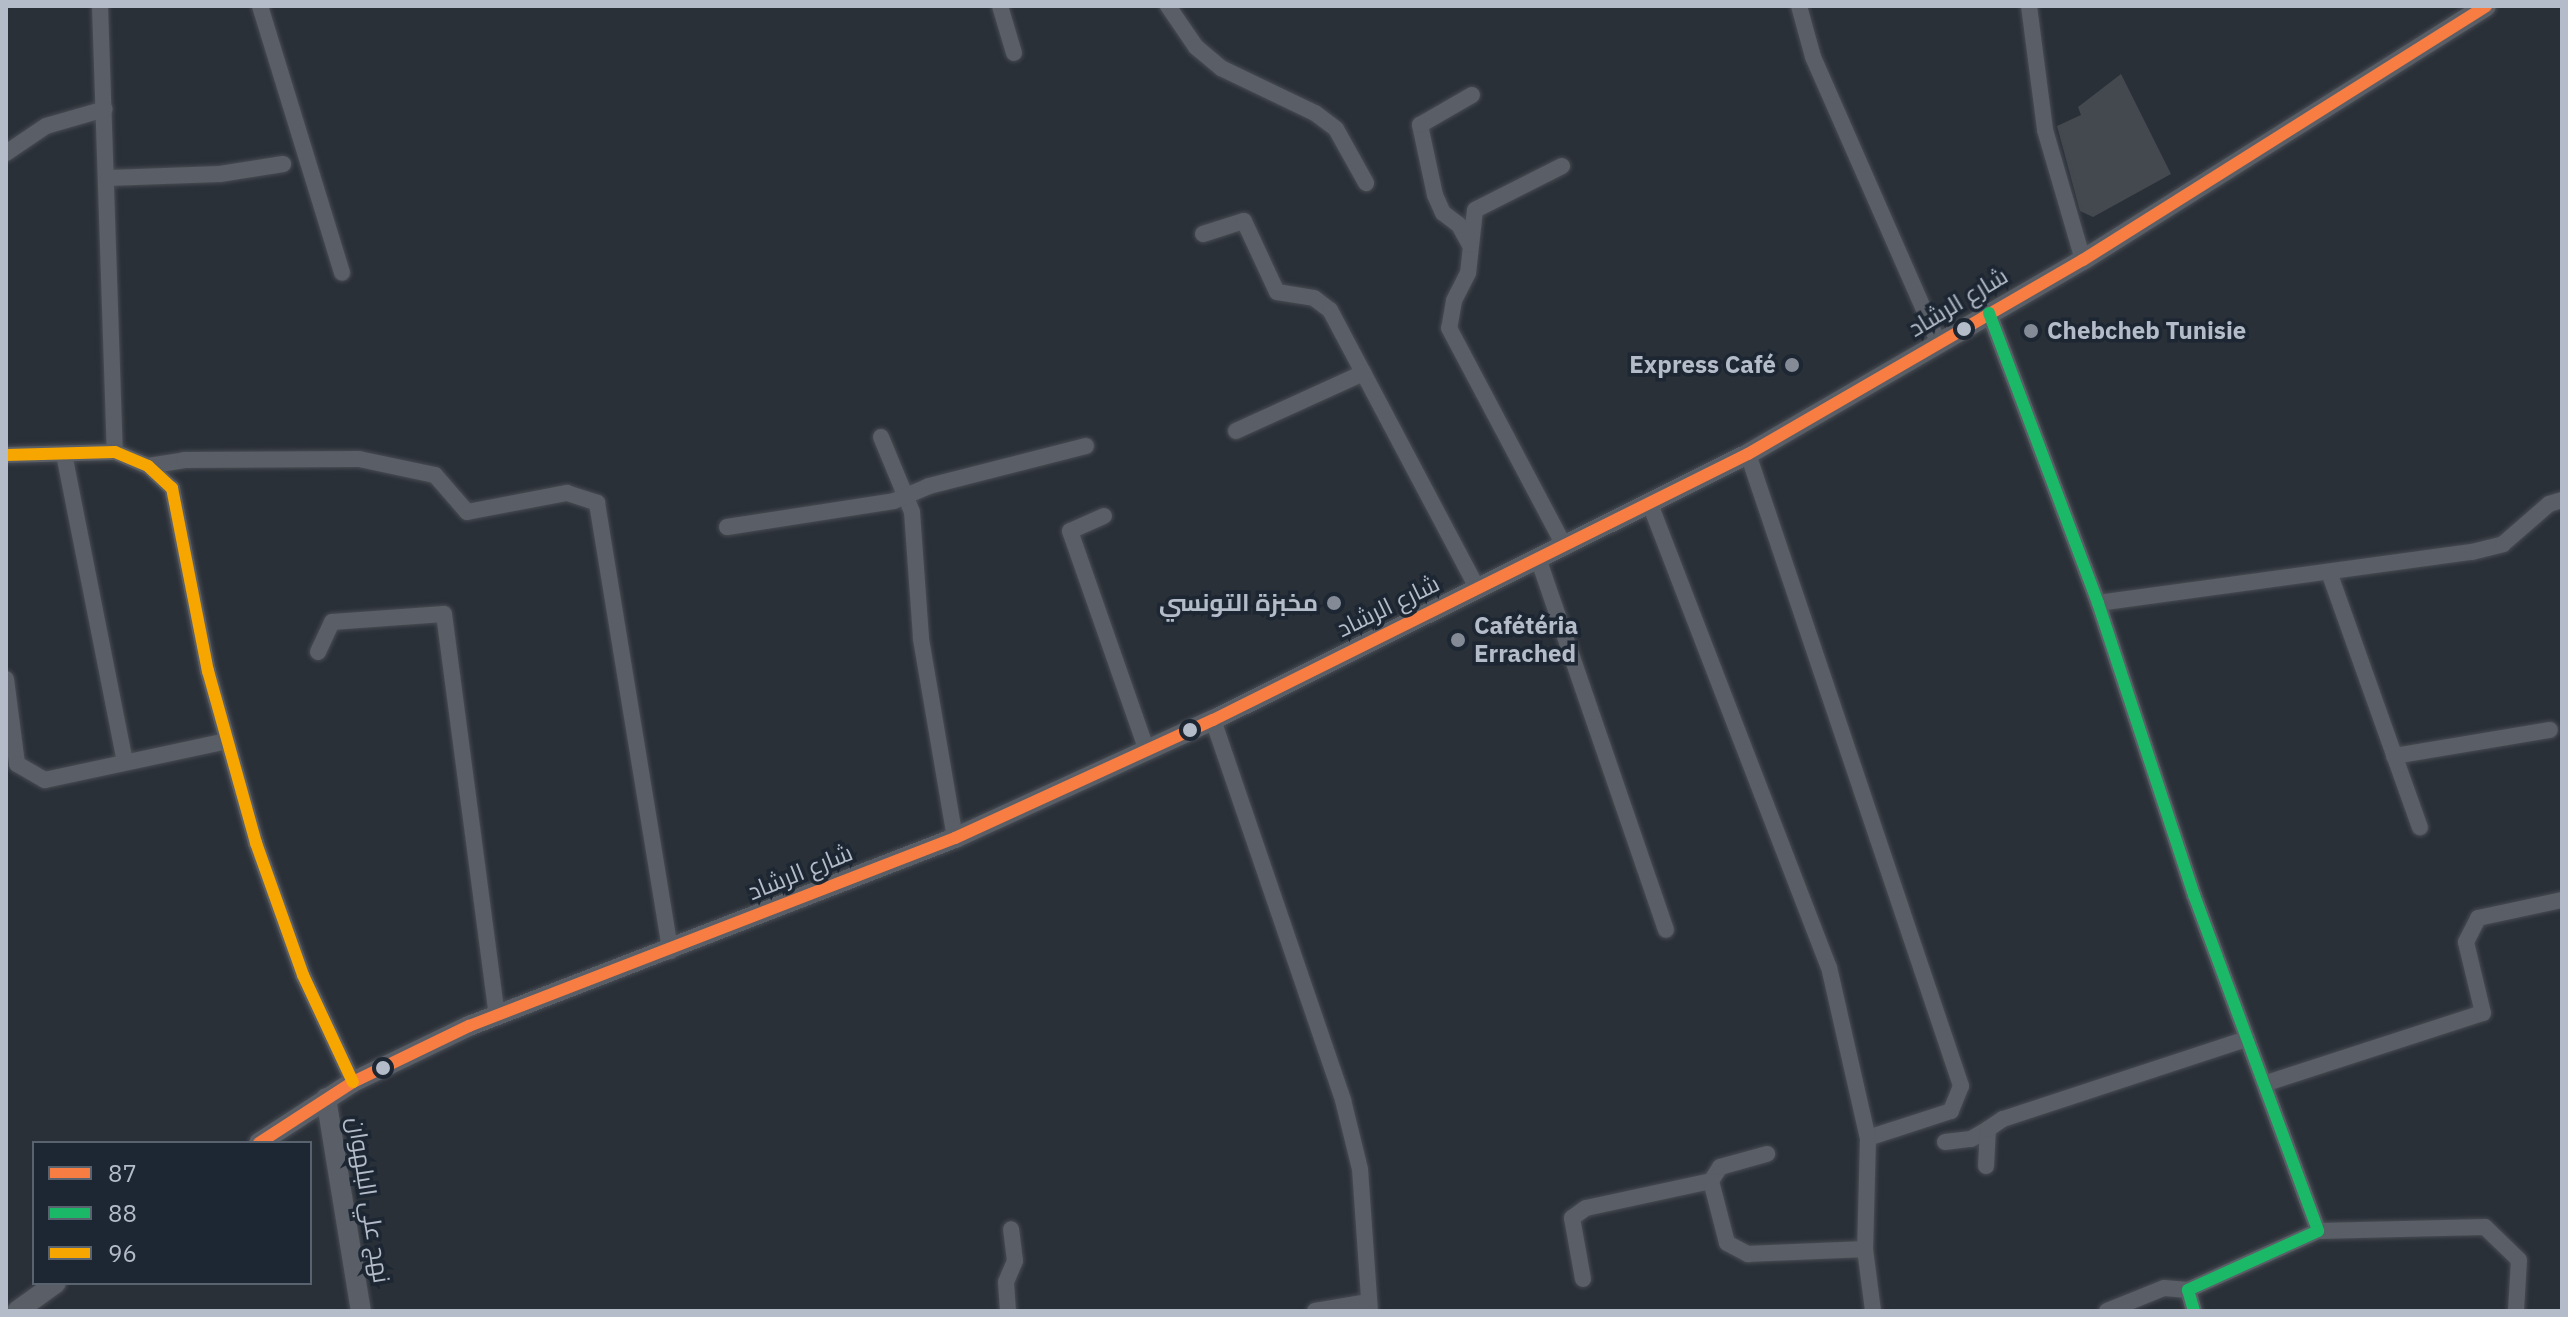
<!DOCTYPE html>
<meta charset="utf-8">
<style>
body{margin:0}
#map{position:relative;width:2568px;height:1317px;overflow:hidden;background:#2a3038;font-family:"IBM Plex Sans",Cairo,sans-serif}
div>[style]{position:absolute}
.building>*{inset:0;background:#444950}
.roads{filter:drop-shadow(0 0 2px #484c53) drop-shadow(0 0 2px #484c53)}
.minor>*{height:16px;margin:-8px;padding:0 8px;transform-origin:8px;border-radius:8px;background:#5a5e66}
.tertiary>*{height:20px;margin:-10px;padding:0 10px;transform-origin:10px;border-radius:10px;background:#5a5e66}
.bus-1>*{height:12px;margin:-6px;padding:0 6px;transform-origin:6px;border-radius:6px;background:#f77d43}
.bus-2>*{height:12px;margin:-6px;padding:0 6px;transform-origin:6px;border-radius:6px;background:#1ab867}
.bus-3>*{height:12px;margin:-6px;padding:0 6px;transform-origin:6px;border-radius:6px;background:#f7a600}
.dots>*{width:22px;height:22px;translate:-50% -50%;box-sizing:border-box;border:4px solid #1d2633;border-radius:50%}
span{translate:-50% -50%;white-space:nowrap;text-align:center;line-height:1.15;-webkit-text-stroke:7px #1d2633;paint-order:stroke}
.street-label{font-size:24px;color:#b4bcc9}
.poi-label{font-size:24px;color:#b4bcc9;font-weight:700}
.left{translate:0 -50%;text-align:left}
.right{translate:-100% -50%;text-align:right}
.frame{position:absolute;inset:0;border:8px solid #b4bcc9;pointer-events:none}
.legend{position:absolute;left:32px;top:1141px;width:280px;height:144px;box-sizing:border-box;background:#1d2633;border:2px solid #59626f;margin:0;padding:10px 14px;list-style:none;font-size:24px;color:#b4bcc9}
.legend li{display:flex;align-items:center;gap:16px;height:40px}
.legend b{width:40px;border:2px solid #59626f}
</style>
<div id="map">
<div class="building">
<div style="clip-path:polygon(2121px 74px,2171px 174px,2093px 217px,2080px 211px,2057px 126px,2081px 115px,2078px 107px)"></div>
</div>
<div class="roads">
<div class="minor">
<div style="left:100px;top:6px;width:446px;rotate:88.1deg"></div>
<div style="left:260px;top:6px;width:279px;rotate:72.9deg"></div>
<div style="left:1000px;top:6px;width:49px;rotate:73.4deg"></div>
<div style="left:1168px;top:6px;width:50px;rotate:55.7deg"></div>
<div style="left:1196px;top:47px;width:33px;rotate:40deg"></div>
<div style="left:1221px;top:68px;width:104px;rotate:25.6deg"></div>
<div style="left:1315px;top:113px;width:26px;rotate:37deg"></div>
<div style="left:1336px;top:129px;width:62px;rotate:60.9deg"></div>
<div style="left:1799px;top:6px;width:53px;rotate:74.6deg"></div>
<div style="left:1813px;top:57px;width:313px;rotate:66.3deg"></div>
<div style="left:2029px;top:6px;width:125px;rotate:82.6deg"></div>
<div style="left:2045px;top:130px;width:135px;rotate:73.7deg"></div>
<div style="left:6px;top:153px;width:48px;rotate:-34deg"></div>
<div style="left:46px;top:126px;width:61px;rotate:-16.1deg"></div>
<div style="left:1562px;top:166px;width:97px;rotate:153.2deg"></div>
<div style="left:1475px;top:210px;width:63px;rotate:96.3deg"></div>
<div style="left:1468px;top:273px;width:31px;rotate:117deg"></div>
<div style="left:1454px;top:301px;width:27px;rotate:100deg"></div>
<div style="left:1449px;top:328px;width:248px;rotate:62.1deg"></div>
<div style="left:108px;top:178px;width:112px;rotate:-2deg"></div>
<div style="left:220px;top:174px;width:64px;rotate:-9deg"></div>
<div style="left:1203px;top:234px;width:43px;rotate:-17.6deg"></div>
<div style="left:1244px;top:221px;width:78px;rotate:65.1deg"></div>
<div style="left:1277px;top:292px;width:37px;rotate:9deg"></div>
<div style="left:1314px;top:298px;width:20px;rotate:37deg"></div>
<div style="left:1330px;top:310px;width:317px;rotate:62.1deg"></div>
<div style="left:1470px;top:245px;width:23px;rotate:-119deg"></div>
<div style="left:1459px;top:225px;width:20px;rotate:-143deg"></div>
<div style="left:1443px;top:213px;width:20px;rotate:-114deg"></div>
<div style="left:1435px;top:195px;width:72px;rotate:-102.1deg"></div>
<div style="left:1420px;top:125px;width:60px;rotate:-30deg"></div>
<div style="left:1989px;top:313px;width:310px;rotate:69.4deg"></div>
<div style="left:2098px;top:603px;width:307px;rotate:71.8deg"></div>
<div style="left:2194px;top:895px;width:358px;rotate:69.7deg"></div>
<div style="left:2318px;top:1231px;width:143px;rotate:155.6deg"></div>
<div style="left:2188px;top:1290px;width:22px;rotate:74deg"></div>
<div style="left:1236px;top:431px;width:140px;rotate:-24.5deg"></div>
<div style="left:881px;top:437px;width:81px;rotate:67.5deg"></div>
<div style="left:912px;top:512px;width:127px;rotate:85.9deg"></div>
<div style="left:921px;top:639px;width:202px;rotate:80.3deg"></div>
<div style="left:64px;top:454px;width:314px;rotate:78.8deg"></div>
<div style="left:1748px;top:454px;width:667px;rotate:71.37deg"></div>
<div style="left:1961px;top:1086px;width:27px;rotate:112deg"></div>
<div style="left:1951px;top:1111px;width:87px;rotate:162deg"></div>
<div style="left:1868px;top:1138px;width:111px;rotate:91.5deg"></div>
<div style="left:1865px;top:1249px;width:63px;rotate:82.6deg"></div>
<div style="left:6px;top:455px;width:109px;rotate:-1.6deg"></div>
<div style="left:115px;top:452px;width:36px;rotate:23deg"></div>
<div style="left:148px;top:466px;width:33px;rotate:43deg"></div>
<div style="left:172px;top:488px;width:187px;rotate:78.9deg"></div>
<div style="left:208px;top:671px;width:179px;rotate:74.4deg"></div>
<div style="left:256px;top:843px;width:140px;rotate:70.4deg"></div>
<div style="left:303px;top:975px;width:118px;rotate:65deg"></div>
<div style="left:148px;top:466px;width:36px;rotate:-9deg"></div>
<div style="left:184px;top:460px;width:175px;rotate:-0.3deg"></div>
<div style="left:359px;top:459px;width:78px;rotate:11.9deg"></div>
<div style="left:435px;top:475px;width:49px;rotate:49.1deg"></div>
<div style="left:467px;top:512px;width:102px;rotate:-10.8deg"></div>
<div style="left:567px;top:493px;width:32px;rotate:18deg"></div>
<div style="left:597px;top:503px;width:454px;rotate:80.7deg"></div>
<div style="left:1650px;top:504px;width:496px;rotate:68.9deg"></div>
<div style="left:1829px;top:967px;width:175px;rotate:77.2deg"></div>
<div style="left:1104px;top:516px;width:37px;rotate:156deg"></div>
<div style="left:1070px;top:531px;width:233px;rotate:70.7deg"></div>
<div style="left:727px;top:527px;width:169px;rotate:-8.8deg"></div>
<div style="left:894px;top:501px;width:38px;rotate:-23deg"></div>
<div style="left:929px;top:486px;width:162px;rotate:-14.3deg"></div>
<div style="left:1539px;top:561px;width:390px;rotate:71deg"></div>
<div style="left:2329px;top:572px;width:271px;rotate:70.4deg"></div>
<div style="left:2098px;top:603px;width:377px;rotate:-7.8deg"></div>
<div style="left:2472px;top:552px;width:32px;rotate:-14deg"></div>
<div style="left:2503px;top:544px;width:61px;rotate:-41deg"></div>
<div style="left:2549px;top:504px;width:14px;rotate:-17deg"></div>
<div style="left:318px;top:652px;width:33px;rotate:-65deg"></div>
<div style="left:332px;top:622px;width:112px;rotate:-4.1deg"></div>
<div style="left:444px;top:614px;width:404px;rotate:82.5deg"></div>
<div style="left:6px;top:679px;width:86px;rotate:82.6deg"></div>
<div style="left:17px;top:764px;width:32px;rotate:30deg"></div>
<div style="left:45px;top:780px;width:186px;rotate:-12.1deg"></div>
<div style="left:1213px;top:720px;width:402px;rotate:71.1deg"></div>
<div style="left:1343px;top:1100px;width:71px;rotate:76.2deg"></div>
<div style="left:1360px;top:1169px;width:142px;rotate:86deg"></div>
<div style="left:2394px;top:756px;width:158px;rotate:-9.5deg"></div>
<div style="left:2267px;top:1083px;width:227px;rotate:-18deg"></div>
<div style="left:2483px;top:1013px;width:73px;rotate:-103.5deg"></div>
<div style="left:2466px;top:942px;width:27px;rotate:-63deg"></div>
<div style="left:2478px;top:918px;width:86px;rotate:-12.1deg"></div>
<div style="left:1945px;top:1142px;width:26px;rotate:-7deg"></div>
<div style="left:1971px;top:1139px;width:20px;rotate:-30deg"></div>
<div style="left:1986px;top:1166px;width:37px;rotate:-87deg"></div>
<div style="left:1988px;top:1129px;width:18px;rotate:-34deg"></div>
<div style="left:2003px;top:1119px;width:257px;rotate:-18.2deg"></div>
<div style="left:1711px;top:1181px;width:17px;rotate:-57deg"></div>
<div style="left:1720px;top:1167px;width:49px;rotate:-15.5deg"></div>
<div style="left:2318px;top:1231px;width:167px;rotate:-1.4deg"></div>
<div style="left:2485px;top:1227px;width:47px;rotate:44.1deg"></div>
<div style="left:2519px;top:1260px;width:51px;rotate:93.4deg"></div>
<div style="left:1583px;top:1279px;width:62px;rotate:-100.2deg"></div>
<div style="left:1572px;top:1218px;width:17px;rotate:-36deg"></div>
<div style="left:1586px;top:1208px;width:128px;rotate:-12.2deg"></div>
<div style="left:1711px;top:1181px;width:64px;rotate:75.5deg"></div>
<div style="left:1727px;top:1243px;width:24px;rotate:28deg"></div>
<div style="left:1748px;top:1254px;width:117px;rotate:-2.4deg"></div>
<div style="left:1008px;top:1311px;width:29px;rotate:-94deg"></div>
<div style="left:1006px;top:1282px;width:23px;rotate:-67deg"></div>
<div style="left:1015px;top:1261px;width:32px;rotate:-97deg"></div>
<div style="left:1315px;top:1311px;width:54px;rotate:-9.6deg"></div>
<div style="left:2107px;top:1311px;width:61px;rotate:-22deg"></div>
<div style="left:2164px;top:1288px;width:24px;rotate:5deg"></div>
</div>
<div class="tertiary">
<div style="left:326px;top:1098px;width:216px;rotate:80.7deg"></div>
<div style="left:259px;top:1143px;width:112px;rotate:-33deg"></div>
<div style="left:353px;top:1082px;width:129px;rotate:-25.8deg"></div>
<div style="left:469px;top:1026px;width:521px;rotate:-21.15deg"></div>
<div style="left:955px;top:838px;width:284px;rotate:-24.6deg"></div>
<div style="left:1213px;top:720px;width:597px;rotate:-26.44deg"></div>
<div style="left:1748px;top:454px;width:387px;rotate:-30.1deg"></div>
<div style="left:2083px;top:260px;width:476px;rotate:-32.2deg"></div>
<div style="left:17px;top:1311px;width:48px;rotate:-35.7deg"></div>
</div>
</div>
<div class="bus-1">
<div style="left:259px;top:1143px;width:112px;rotate:-33deg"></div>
<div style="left:353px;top:1082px;width:129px;rotate:-25.8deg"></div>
<div style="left:469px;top:1026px;width:521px;rotate:-21.15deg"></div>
<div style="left:955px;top:838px;width:284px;rotate:-24.6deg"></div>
<div style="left:1213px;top:720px;width:597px;rotate:-26.44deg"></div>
<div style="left:1748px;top:454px;width:387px;rotate:-30.1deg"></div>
<div style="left:2083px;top:260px;width:476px;rotate:-32.2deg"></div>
</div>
<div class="bus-2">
<div style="left:1989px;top:313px;width:310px;rotate:69.4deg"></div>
<div style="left:2098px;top:603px;width:307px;rotate:71.8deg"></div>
<div style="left:2194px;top:895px;width:358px;rotate:69.7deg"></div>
<div style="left:2318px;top:1231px;width:143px;rotate:155.6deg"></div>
<div style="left:2188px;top:1290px;width:22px;rotate:74deg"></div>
</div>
<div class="bus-3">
<div style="left:6px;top:455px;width:109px;rotate:-1.6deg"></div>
<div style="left:115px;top:452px;width:36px;rotate:23deg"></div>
<div style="left:148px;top:466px;width:33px;rotate:43deg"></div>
<div style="left:172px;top:488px;width:187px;rotate:78.9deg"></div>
<div style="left:208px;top:671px;width:179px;rotate:74.4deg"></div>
<div style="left:256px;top:843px;width:140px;rotate:70.4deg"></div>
<div style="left:303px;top:975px;width:118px;rotate:65deg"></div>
</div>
<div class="dots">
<div style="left:1964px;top:329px;background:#b4bcc9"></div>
<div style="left:2031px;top:331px;background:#848b96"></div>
<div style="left:1792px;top:365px;background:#848b96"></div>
<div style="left:1334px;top:603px;background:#848b96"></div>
<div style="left:1458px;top:640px;background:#848b96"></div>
<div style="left:1190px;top:730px;background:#b4bcc9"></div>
<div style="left:383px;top:1068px;background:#b4bcc9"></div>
</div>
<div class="street-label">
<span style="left:1958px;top:302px;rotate:-31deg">شارع الرشاد</span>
<span style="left:1388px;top:606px;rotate:-26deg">شارع الرشاد</span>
<span style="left:800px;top:872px;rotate:-22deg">شارع الرشاد</span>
<span style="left:369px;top:1200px;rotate:81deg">نهج علي البلهوان</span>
</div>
<div class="poi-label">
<span class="left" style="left:2047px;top:331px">Chebcheb Tunisie</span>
<span class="right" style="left:1776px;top:365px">Express Café</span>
<span class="right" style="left:1318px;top:603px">مخبزة التونسي</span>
<span class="left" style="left:1474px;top:640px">Cafétéria<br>Errached</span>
</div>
<div class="frame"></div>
<ul class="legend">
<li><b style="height:10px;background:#f77d43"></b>87</li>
<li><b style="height:10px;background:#1ab867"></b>88</li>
<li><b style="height:10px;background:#f7a600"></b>96</li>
</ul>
</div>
